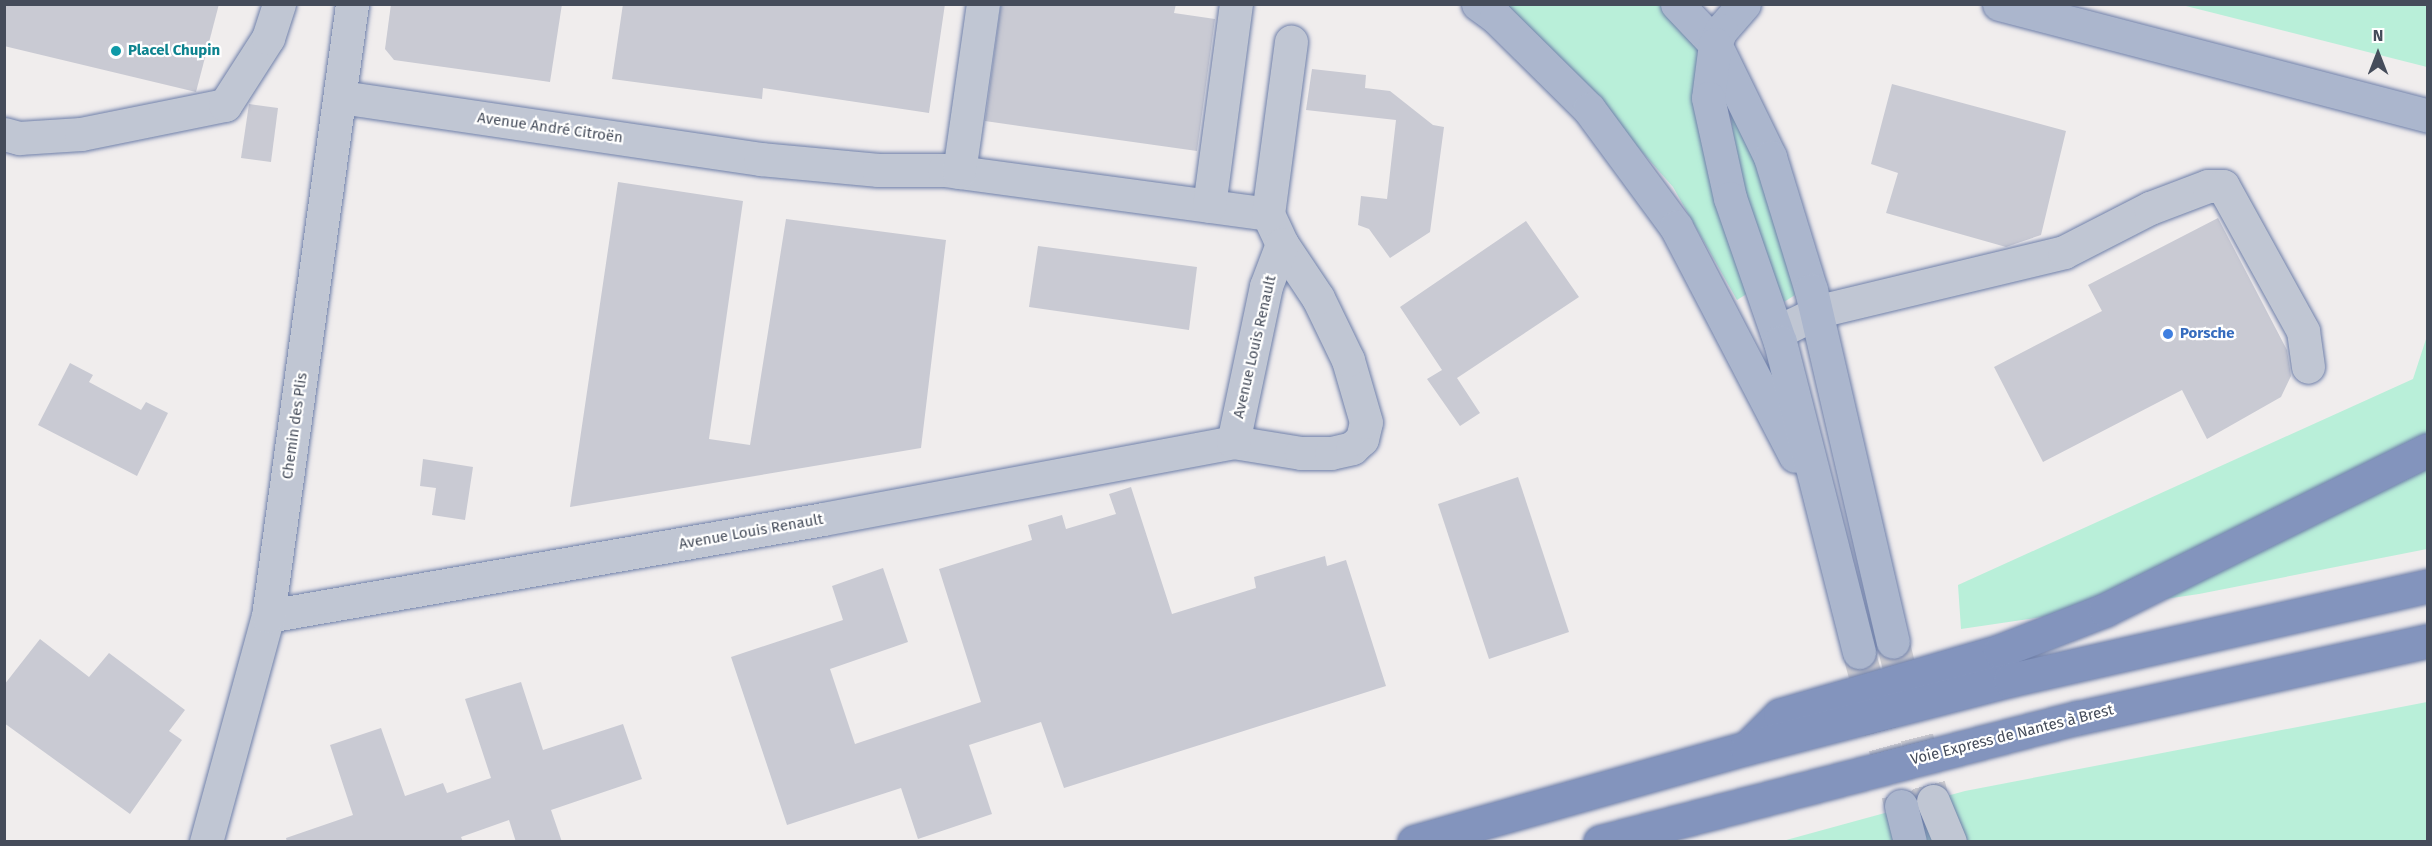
<!DOCTYPE html>
<meta charset="utf-8">
<style>
body{margin:0}
#map{position:relative;width:2432px;height:846px;overflow:hidden;background:#f0eded;font-family:"Fira Sans",sans-serif}
div>[style]{position:absolute}
.green>*{inset:0;background:#b9efd9}
.building>*{inset:0;background:#c9cad3}
.minor-tunnel>*{height:33px;margin-top:-16.5px;transform-origin:0;background:repeating-linear-gradient(90deg,#cecdd0 0 33px,transparent 0 49px)}
.major-tunnel>*{height:33px;margin-top:-16.5px;transform-origin:0;background:repeating-linear-gradient(90deg,#cecdd0 0 33px,transparent 0 49px)}
.roads{filter:drop-shadow(0 0 2px #6e7fa9) drop-shadow(0 0 2px #6e7fa9)}
.minor>*{height:33px;margin:-16.5px;padding:0 16.5px;transform-origin:16.5px;border-radius:16.5px;background:#c0c6d3}
.major>*{height:33px;margin:-16.5px;padding:0 16.5px;transform-origin:16.5px;border-radius:16.5px;background:#abb6cd}
.highway>*{height:33px;margin:-16.5px;padding:0 16.5px;transform-origin:16.5px;border-radius:16.5px;background:#8394bd}
.dots>*{width:16px;height:16px;translate:-50% -50%;box-sizing:border-box;border:3px solid #fff;border-radius:50%}
span{translate:-50% -50%;white-space:nowrap;text-align:center;line-height:1.15;-webkit-text-stroke:4.5px #fff;paint-order:stroke}
.culture-label{font-size:15px;color:#0d838f;font-weight:700}
.left{translate:0 -50%;text-align:left}
.street-label{font-size:15px;color:#454c5a}
.shop-label{font-size:15px;color:#366cbe;font-weight:700}
.frame{position:absolute;inset:0;border:6px solid #454c5a;pointer-events:none}
.north{position:absolute;left:2348px;top:24px;width:60px;height:60px;-webkit-text-stroke:4px #fff;paint-order:stroke;rotate:0deg;font-size:16px;font-weight:700;line-height:24px;text-align:center;color:#454c5a}
.north::after{content:'';display:block;margin:auto;width:21px;height:27px;background:#454c5a;clip-path:polygon(50% 0,100% 100%,50% 72%,0 100%)}
</style>
<div id="map">
<div class="green">
<div style="clip-path:polygon(1494px 5px,1662px 5px,1698px 48px,1753px 290px,1737px 300px,1673px 187px,1581px 83px)"></div>
<div style="clip-path:polygon(2182px 5px,2427px 5px,2427px 67px)"></div>
<div style="clip-path:polygon(1728px 90px,1754px 138px,1795px 295px,1784px 302px,1740px 195px)"></div>
<div style="clip-path:polygon(2427px 336px,2427px 549px,2199px 594px,1961px 629px,1958px 585px,2413px 379px)"></div>
<div style="clip-path:polygon(2427px 702px,2427px 841px,1779px 842px,1965px 791px)"></div>
</div>
<div class="building">
<div style="clip-path:polygon(4px 4px,219px 4px,196px 92px,4px 46px)"></div>
<div style="clip-path:polygon(391px 4px,562px 4px,550px 82px,394px 60px,385px 49px)"></div>
<div style="clip-path:polygon(623px 4px,945px 4px,929px 113px,763px 88px,762px 99px,612px 79px)"></div>
<div style="clip-path:polygon(1001px 4px,1176px 4px,1174px 13px,1215px 19px,1197px 151px,985px 121px)"></div>
<div style="clip-path:polygon(1312px 69px,1366px 75px,1365px 88px,1390px 91px,1433px 125px,1444px 127px,1430px 232px,1390px 258px,1369px 229px,1358px 225px,1361px 196px,1387px 199px,1396px 120px,1306px 110px)"></div>
<div style="clip-path:polygon(1892px 84px,2066px 131px,2041px 235px,2006px 247px,1886px 213px,1898px 173px,1871px 164px)"></div>
<div style="clip-path:polygon(249px 104px,278px 108px,271px 162px,241px 158px)"></div>
<div style="clip-path:polygon(618px 182px,743px 201px,709px 439px,750px 445px,786px 219px,946px 240px,921px 448px,570px 507px)"></div>
<div style="clip-path:polygon(2218px 218px,2287px 350px,2291px 376px,2281px 397px,2207px 439px,2182px 390px,2043px 462px,1994px 367px,2102px 311px,2088px 285px)"></div>
<div style="clip-path:polygon(1526px 221px,1579px 297px,1457px 378px,1480px 413px,1460px 426px,1427px 379px,1442px 370px,1400px 307px)"></div>
<div style="clip-path:polygon(1038px 246px,1197px 267px,1189px 330px,1029px 307px)"></div>
<div style="clip-path:polygon(70px 363px,93px 375px,89px 382px,141px 410px,146px 402px,168px 413px,137px 476px,38px 425px)"></div>
<div style="clip-path:polygon(423px 459px,473px 467px,465px 520px,432px 515px,436px 488px,420px 486px)"></div>
<div style="clip-path:polygon(1518px 477px,1569px 632px,1489px 659px,1438px 504px)"></div>
<div style="clip-path:polygon(1131px 487px,1172px 614px,1256px 588px,1254px 577px,1325px 556px,1327px 566px,1346px 560px,1386px 686px,1064px 788px,1041px 722px,969px 745px,992px 814px,918px 839px,901px 788px,787px 825px,731px 657px,843px 620px,832px 586px,883px 568px,908px 642px,830px 669px,855px 744px,981px 702px,939px 569px,1032px 540px,1028px 525px,1062px 515px,1066px 529px,1116px 514px,1109px 494px)"></div>
<div style="clip-path:polygon(40px 639px,89px 677px,109px 653px,185px 710px,169px 731px,182px 740px,130px 814px,4px 723px,4px 685px)"></div>
<div style="clip-path:polygon(521px 682px,543px 750px,623px 724px,642px 779px,551px 810px,562px 842px,516px 842px,509px 820px,461px 837px,463px 842px,287px 842px,286px 838px,353px 815px,330px 745px,381px 728px,405px 796px,443px 783px,447px 793px,491px 778px,465px 699px)"></div>
</div>
<div class="minor-tunnel">
<div style="left:1893px;top:642px;width:164px;rotate:75.9deg"></div>
</div>
<div class="major-tunnel">
<div style="left:1859px;top:652px;width:160px;rotate:74.7deg"></div>
</div>
<div class="roads">
<div class="minor">
<div style="left:341px;top:97px;width:424px;rotate:8.4deg"></div>
<div style="left:760px;top:159px;width:119px;rotate:5.3deg"></div>
<div style="left:878px;top:170px;width:66px"></div>
<div style="left:944px;top:170px;width:327px;rotate:7.7deg"></div>
<div style="left:1268px;top:214px;width:33px;rotate:65deg"></div>
<div style="left:4px;top:134px;width:16px;rotate:15deg"></div>
<div style="left:19px;top:138px;width:62px;rotate:-3.7deg"></div>
<div style="left:81px;top:134px;width:147px;rotate:-11.4deg"></div>
<div style="left:225px;top:105px;width:80px;rotate:-57.3deg"></div>
<div style="left:268px;top:38px;width:36px;rotate:-72deg"></div>
<div style="left:959px;top:172px;width:170px;rotate:-81.9deg"></div>
<div style="left:1209px;top:206px;width:204px;rotate:-82.4deg"></div>
<div style="left:1268px;top:214px;width:174px;rotate:-82.4deg"></div>
<div style="left:1777px;top:332px;width:51px;rotate:-25.6deg"></div>
<div style="left:1823px;top:310px;width:248px;rotate:-13.5deg"></div>
<div style="left:2064px;top:252px;width:97px;rotate:-27.1deg"></div>
<div style="left:2150px;top:208px;width:62px;rotate:-20.8deg"></div>
<div style="left:2208px;top:186px;width:15px"></div>
<div style="left:2223px;top:186px;width:166px;rotate:61.1deg"></div>
<div style="left:2303px;top:331px;width:36px;rotate:82deg"></div>
<div style="left:268px;top:616px;width:563px;rotate:-9.91deg"></div>
<div style="left:823px;top:519px;width:417px;rotate:-10.6deg"></div>
<div style="left:1233px;top:442px;width:69px;rotate:9.2deg"></div>
<div style="left:1301px;top:453px;width:30px"></div>
<div style="left:1331px;top:453px;width:22px;rotate:-13deg"></div>
<div style="left:1352px;top:448px;width:13px;rotate:-42deg"></div>
<div style="left:1362px;top:439px;width:17px;rotate:-77deg"></div>
<div style="left:1366px;top:422px;width:65px;rotate:-106.2deg"></div>
<div style="left:1348px;top:360px;width:69px;rotate:-115.8deg"></div>
<div style="left:1318px;top:298px;width:65px;rotate:-123.7deg"></div>
<div style="left:1282px;top:244px;width:45px;rotate:110.9deg"></div>
<div style="left:1266px;top:286px;width:159px;rotate:101.9deg"></div>
<div style="left:1933px;top:801px;width:44px;rotate:67.5deg"></div>
<div style="left:206px;top:842px;width:234px;rotate:-74.7deg"></div>
<div style="left:268px;top:616px;width:618px;rotate:-82.18deg"></div>
</div>
<div class="major">
<div style="left:1478px;top:4px;width:22px;rotate:36deg"></div>
<div style="left:1496px;top:17px;width:131px;rotate:44.7deg"></div>
<div style="left:1589px;top:109px;width:147px;rotate:53.6deg"></div>
<div style="left:1676px;top:227px;width:258px;rotate:62.5deg"></div>
<div style="left:1677px;top:4px;width:55px;rotate:46.5deg"></div>
<div style="left:1715px;top:44px;width:126px;rotate:64deg"></div>
<div style="left:1770px;top:157px;width:139px;rotate:72.9deg"></div>
<div style="left:1811px;top:290px;width:361px;rotate:76.9deg"></div>
<div style="left:1744px;top:4px;width:35px;rotate:131deg"></div>
<div style="left:1721px;top:30px;width:15px;rotate:113deg"></div>
<div style="left:1715px;top:44px;width:54px;rotate:97.4deg"></div>
<div style="left:1708px;top:98px;width:102px;rotate:77.6deg"></div>
<div style="left:1730px;top:198px;width:152px;rotate:70.9deg"></div>
<div style="left:1780px;top:342px;width:320px;rotate:75.7deg"></div>
<div style="left:1999px;top:4px;width:443px;rotate:14.6deg"></div>
<div style="left:1901px;top:806px;width:37px;rotate:76deg"></div>
</div>
<div class="highway">
<div style="left:1748px;top:747px;width:45px;rotate:-45deg"></div>
<div style="left:1780px;top:715px;width:229px;rotate:-16.2deg"></div>
<div style="left:2000px;top:651px;width:113px;rotate:-21.3deg"></div>
<div style="left:2105px;top:610px;width:360px;rotate:-26.4deg"></div>
<div style="left:1414px;top:842px;width:346px;rotate:-15.8deg"></div>
<div style="left:1747px;top:748px;width:272px;rotate:-14.5deg"></div>
<div style="left:2010px;top:680px;width:428px;rotate:-12.7deg"></div>
<div style="left:1600px;top:842px;width:493px;rotate:-14.6deg"></div>
<div style="left:2077px;top:718px;width:359px;rotate:-12.4deg"></div>
</div>
</div>
<div class="dots">
<div style="left:116px;top:51px;background:#0f9aa8"></div>
<div style="left:2168px;top:334px;background:#3f7fe0"></div>
</div>
<div class="culture-label">
<span class="left" style="left:128px;top:51px">Placel Chupin</span>
</div>
<div class="street-label">
<span style="left:550px;top:128px;rotate:8deg">Avenue André Citroën</span>
<span style="left:1255px;top:347px;rotate:-77deg">Avenue Louis Renault</span>
<span style="left:295px;top:426px;rotate:-82deg">Chemin des Plis</span>
<span style="left:751px;top:532px;rotate:-10deg">Avenue Louis Renault</span>
<span style="left:2012px;top:735px;rotate:-14deg">Voie Express de Nantes à Brest</span>
</div>
<div class="shop-label">
<span class="left" style="left:2180px;top:334px">Porsche</span>
</div>
<div class="frame"></div>
<div class="north">N</div>
</div>
